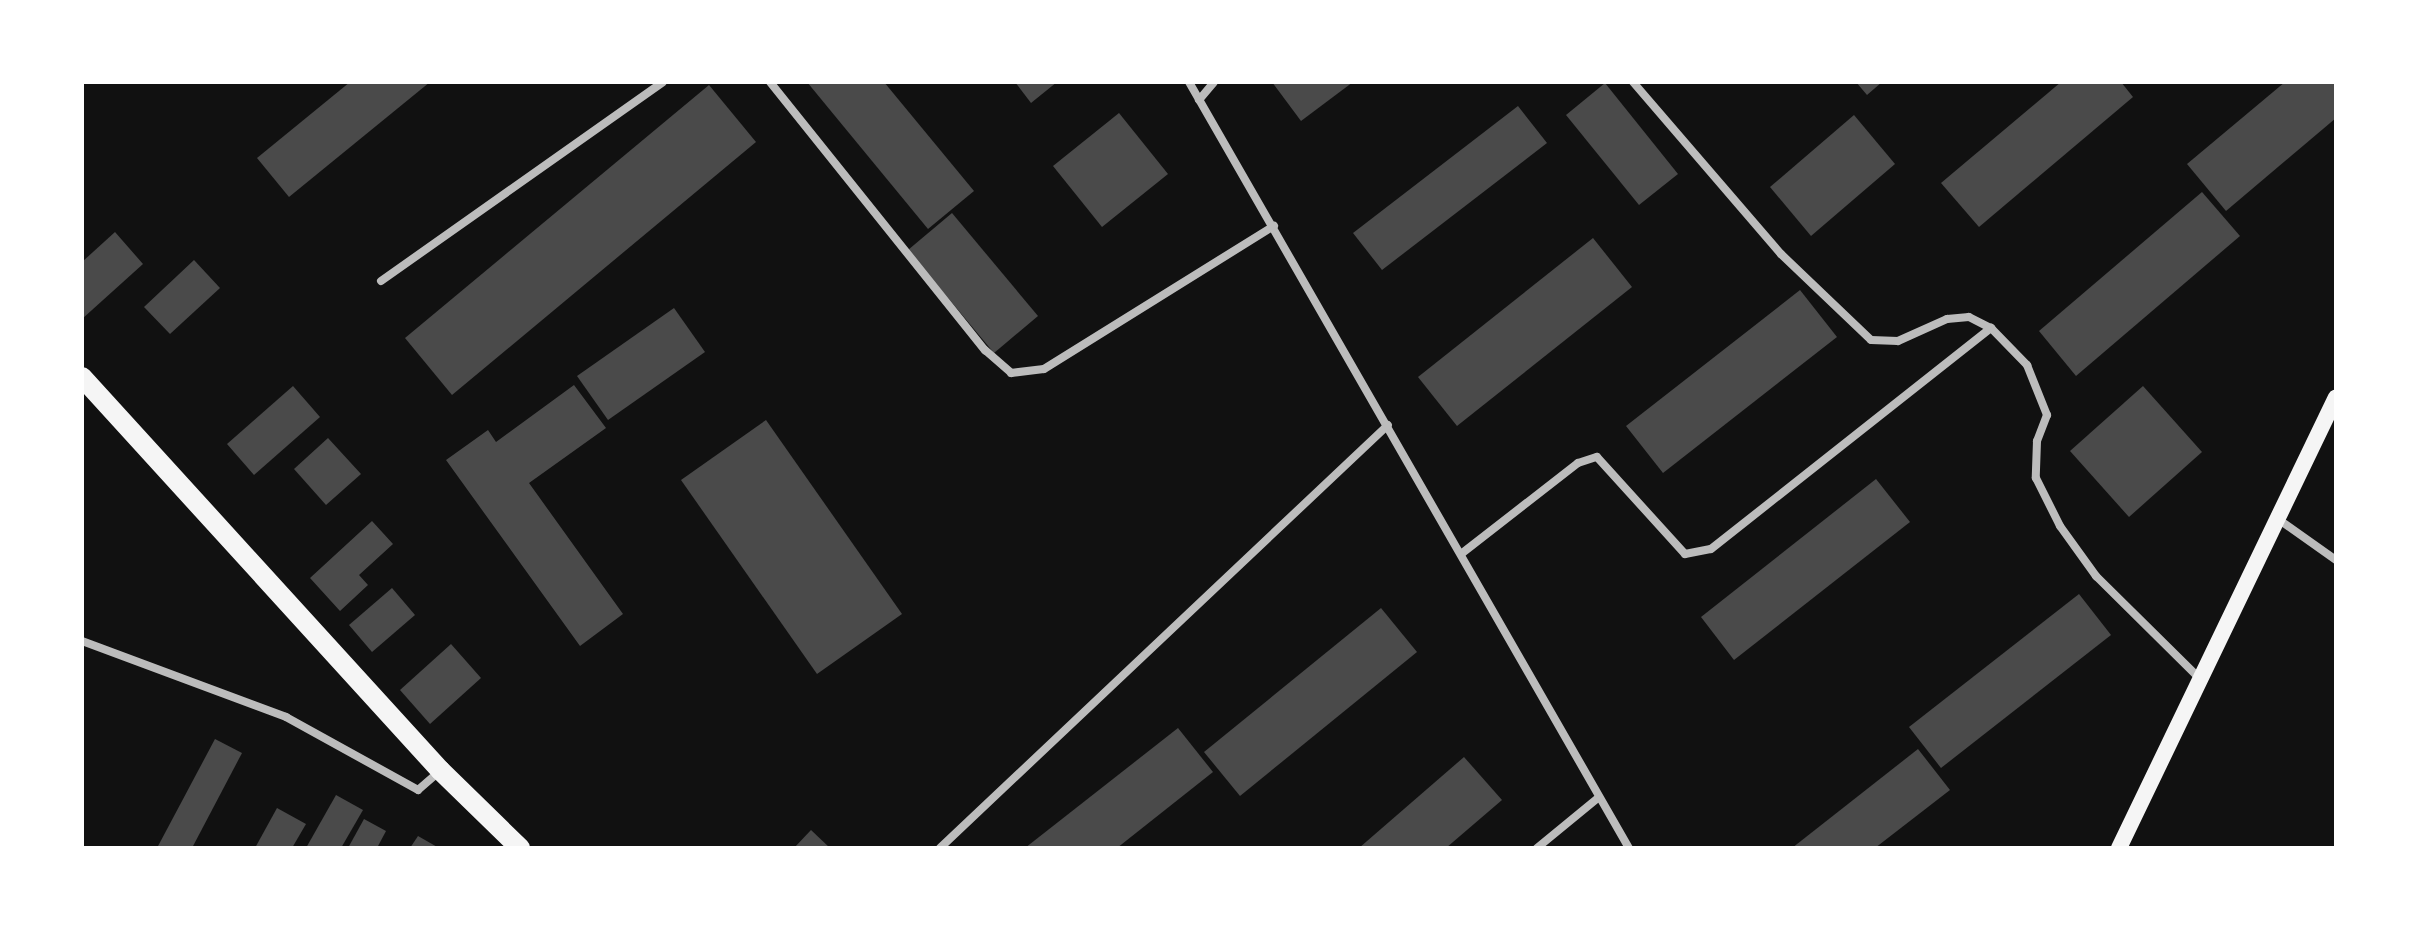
<!DOCTYPE html>
<style>
body{margin:0}
#map{position:relative;width:2418px;height:930px;overflow:hidden;background:#111;font-family:"Varela Round",sans-serif}
div>[style]{position:absolute}
.building>*{inset:0;background:#4a4a4a}
.minor>*{height:8px;margin:-4px;padding:0 4px;transform-origin:4px;border-radius:4px;background:#bcbcbc}
.secondary>*{height:16px;margin:-8px;padding:0 8px;transform-origin:8px;border-radius:8px;background:#f5f5f5}
.primary>*{height:20px;margin:-10px;padding:0 10px;transform-origin:10px;border-radius:10px;background:#f5f5f5}
span{translate:-50% -50%;white-space:nowrap;text-align:center;line-height:1.15;-webkit-text-stroke:8px #fff;paint-order:stroke}
.frame{position:absolute;inset:0;border:84px solid #fff;pointer-events:none}
</style>
<div id="map">
<div class="building">
<div style="clip-path:polygon(350px 82px,430px 82px,289px 197px,257px 158px)"></div>
<div style="clip-path:polygon(807px 82px,884px 82px,974px 191px,928px 229px)"></div>
<div style="clip-path:polygon(1015px 82px,1057px 82px,1031px 103px)"></div>
<div style="clip-path:polygon(1272px 82px,1353px 82px,1301px 121px)"></div>
<div style="clip-path:polygon(1856px 82px,1882px 82px,1867px 95px)"></div>
<div style="clip-path:polygon(2061px 82px,2121px 82px,2133px 97px,1979px 227px,1941px 183px)"></div>
<div style="clip-path:polygon(2285px 82px,2336px 82px,2336px 118px,2226px 211px,2187px 164px)"></div>
<div style="clip-path:polygon(1605px 83px,1678px 174px,1639px 205px,1566px 115px)"></div>
<div style="clip-path:polygon(709px 85px,756px 142px,452px 395px,405px 338px)"></div>
<div style="clip-path:polygon(1518px 106px,1547px 143px,1382px 270px,1353px 233px)"></div>
<div style="clip-path:polygon(1119px 113px,1168px 174px,1102px 227px,1053px 166px)"></div>
<div style="clip-path:polygon(1854px 115px,1895px 164px,1811px 236px,1770px 187px)"></div>
<div style="clip-path:polygon(2202px 192px,2240px 236px,2076px 376px,2039px 331px)"></div>
<div style="clip-path:polygon(952px 213px,1038px 316px,994px 353px,908px 250px)"></div>
<div style="clip-path:polygon(115px 232px,143px 264px,82px 319px,82px 262px)"></div>
<div style="clip-path:polygon(1593px 238px,1632px 287px,1457px 426px,1418px 377px)"></div>
<div style="clip-path:polygon(194px 260px,220px 288px,170px 334px,144px 307px)"></div>
<div style="clip-path:polygon(1800px 290px,1837px 337px,1663px 473px,1626px 426px)"></div>
<div style="clip-path:polygon(674px 308px,705px 352px,608px 420px,577px 376px)"></div>
<div style="clip-path:polygon(574px 385px,606px 428px,529px 483px,623px 614px,580px 646px,446px 460px,488px 430px,496px 442px)"></div>
<div style="clip-path:polygon(293px 386px,320px 417px,254px 475px,227px 444px)"></div>
<div style="clip-path:polygon(2143px 386px,2202px 452px,2129px 517px,2070px 451px)"></div>
<div style="clip-path:polygon(766px 420px,902px 614px,817px 674px,681px 480px)"></div>
<div style="clip-path:polygon(328px 438px,361px 474px,326px 505px,294px 469px)"></div>
<div style="clip-path:polygon(1876px 479px,1910px 522px,1734px 660px,1701px 617px)"></div>
<div style="clip-path:polygon(372px 521px,393px 544px,359px 575px,368px 585px,340px 611px,310px 578px)"></div>
<div style="clip-path:polygon(392px 588px,415px 615px,372px 652px,349px 625px)"></div>
<div style="clip-path:polygon(2079px 594px,2111px 635px,1941px 768px,1909px 727px)"></div>
<div style="clip-path:polygon(1381px 608px,1417px 652px,1240px 796px,1204px 752px)"></div>
<div style="clip-path:polygon(451px 644px,481px 678px,430px 724px,400px 690px)"></div>
<div style="clip-path:polygon(1178px 728px,1213px 772px,1117px 848px,1025px 848px)"></div>
<div style="clip-path:polygon(215px 739px,242px 753px,192px 848px,157px 848px)"></div>
<div style="clip-path:polygon(1918px 749px,1950px 790px,1875px 848px,1792px 848px)"></div>
<div style="clip-path:polygon(1464px 757px,1502px 800px,1446px 848px,1359px 848px)"></div>
<div style="clip-path:polygon(336px 795px,363px 810px,341px 848px,306px 848px)"></div>
<div style="clip-path:polygon(277px 808px,306px 824px,292px 848px,255px 848px)"></div>
<div style="clip-path:polygon(364px 819px,386px 831px,377px 848px,348px 848px)"></div>
<div style="clip-path:polygon(811px 830px,830px 848px,794px 848px)"></div>
<div style="clip-path:polygon(418px 836px,439px 848px,410px 848px)"></div>
</div>
<div class="minor">
<div style="left:770px;top:82px;width:344px;rotate:51.3deg"></div>
<div style="left:985px;top:350px;width:35px;rotate:41deg"></div>
<div style="left:1011px;top:373px;width:33px;rotate:-7deg"></div>
<div style="left:1044px;top:369px;width:271px;rotate:-31.9deg"></div>
<div style="left:1189px;top:82px;width:883px;rotate:60.13deg"></div>
<div style="left:1633px;top:82px;width:227px;rotate:49.3deg"></div>
<div style="left:1781px;top:254px;width:124px;rotate:43.7deg"></div>
<div style="left:1871px;top:340px;width:27px;rotate:2deg"></div>
<div style="left:1898px;top:341px;width:54px;rotate:-24.2deg"></div>
<div style="left:1947px;top:319px;width:22px;rotate:-5deg"></div>
<div style="left:1969px;top:317px;width:25px;rotate:27deg"></div>
<div style="left:1991px;top:328px;width:52px;rotate:45.8deg"></div>
<div style="left:2027px;top:365px;width:54px;rotate:68.2deg"></div>
<div style="left:2047px;top:415px;width:28px;rotate:111deg"></div>
<div style="left:2037px;top:441px;width:37px;rotate:92deg"></div>
<div style="left:2036px;top:478px;width:54px;rotate:63.4deg"></div>
<div style="left:2060px;top:526px;width:62px;rotate:54.2deg"></div>
<div style="left:2096px;top:576px;width:146px;rotate:44.7deg"></div>
<div style="left:1199px;top:100px;width:23px;rotate:-50deg"></div>
<div style="left:381px;top:281px;width:345px;rotate:-35.2deg"></div>
<div style="left:2278px;top:519px;width:71px;rotate:35.3deg"></div>
<div style="left:1461px;top:554px;width:148px;rotate:-37.9deg"></div>
<div style="left:1578px;top:463px;width:20px;rotate:-18deg"></div>
<div style="left:1597px;top:457px;width:131px;rotate:47.8deg"></div>
<div style="left:1685px;top:554px;width:26px;rotate:-11deg"></div>
<div style="left:1711px;top:549px;width:357px;rotate:-38.3deg"></div>
<div style="left:82px;top:641px;width:218px;rotate:20.4deg"></div>
<div style="left:286px;top:717px;width:151px;rotate:28.9deg"></div>
<div style="left:418px;top:790px;width:29px;rotate:-41deg"></div>
<div style="left:940px;top:848px;width:616px;rotate:-43.36deg"></div>
<div style="left:1537px;top:848px;width:80px;rotate:-39.4deg"></div>
</div>
<div class="secondary">
<div style="left:2119px;top:848px;width:500px;rotate:-64.3deg"></div>
</div>
<div class="primary">
<div style="left:82px;top:377px;width:532px;rotate:47.67deg"></div>
<div style="left:440px;top:770px;width:112px;rotate:44.3deg"></div>
</div>
<div class="frame"></div>
</div>
